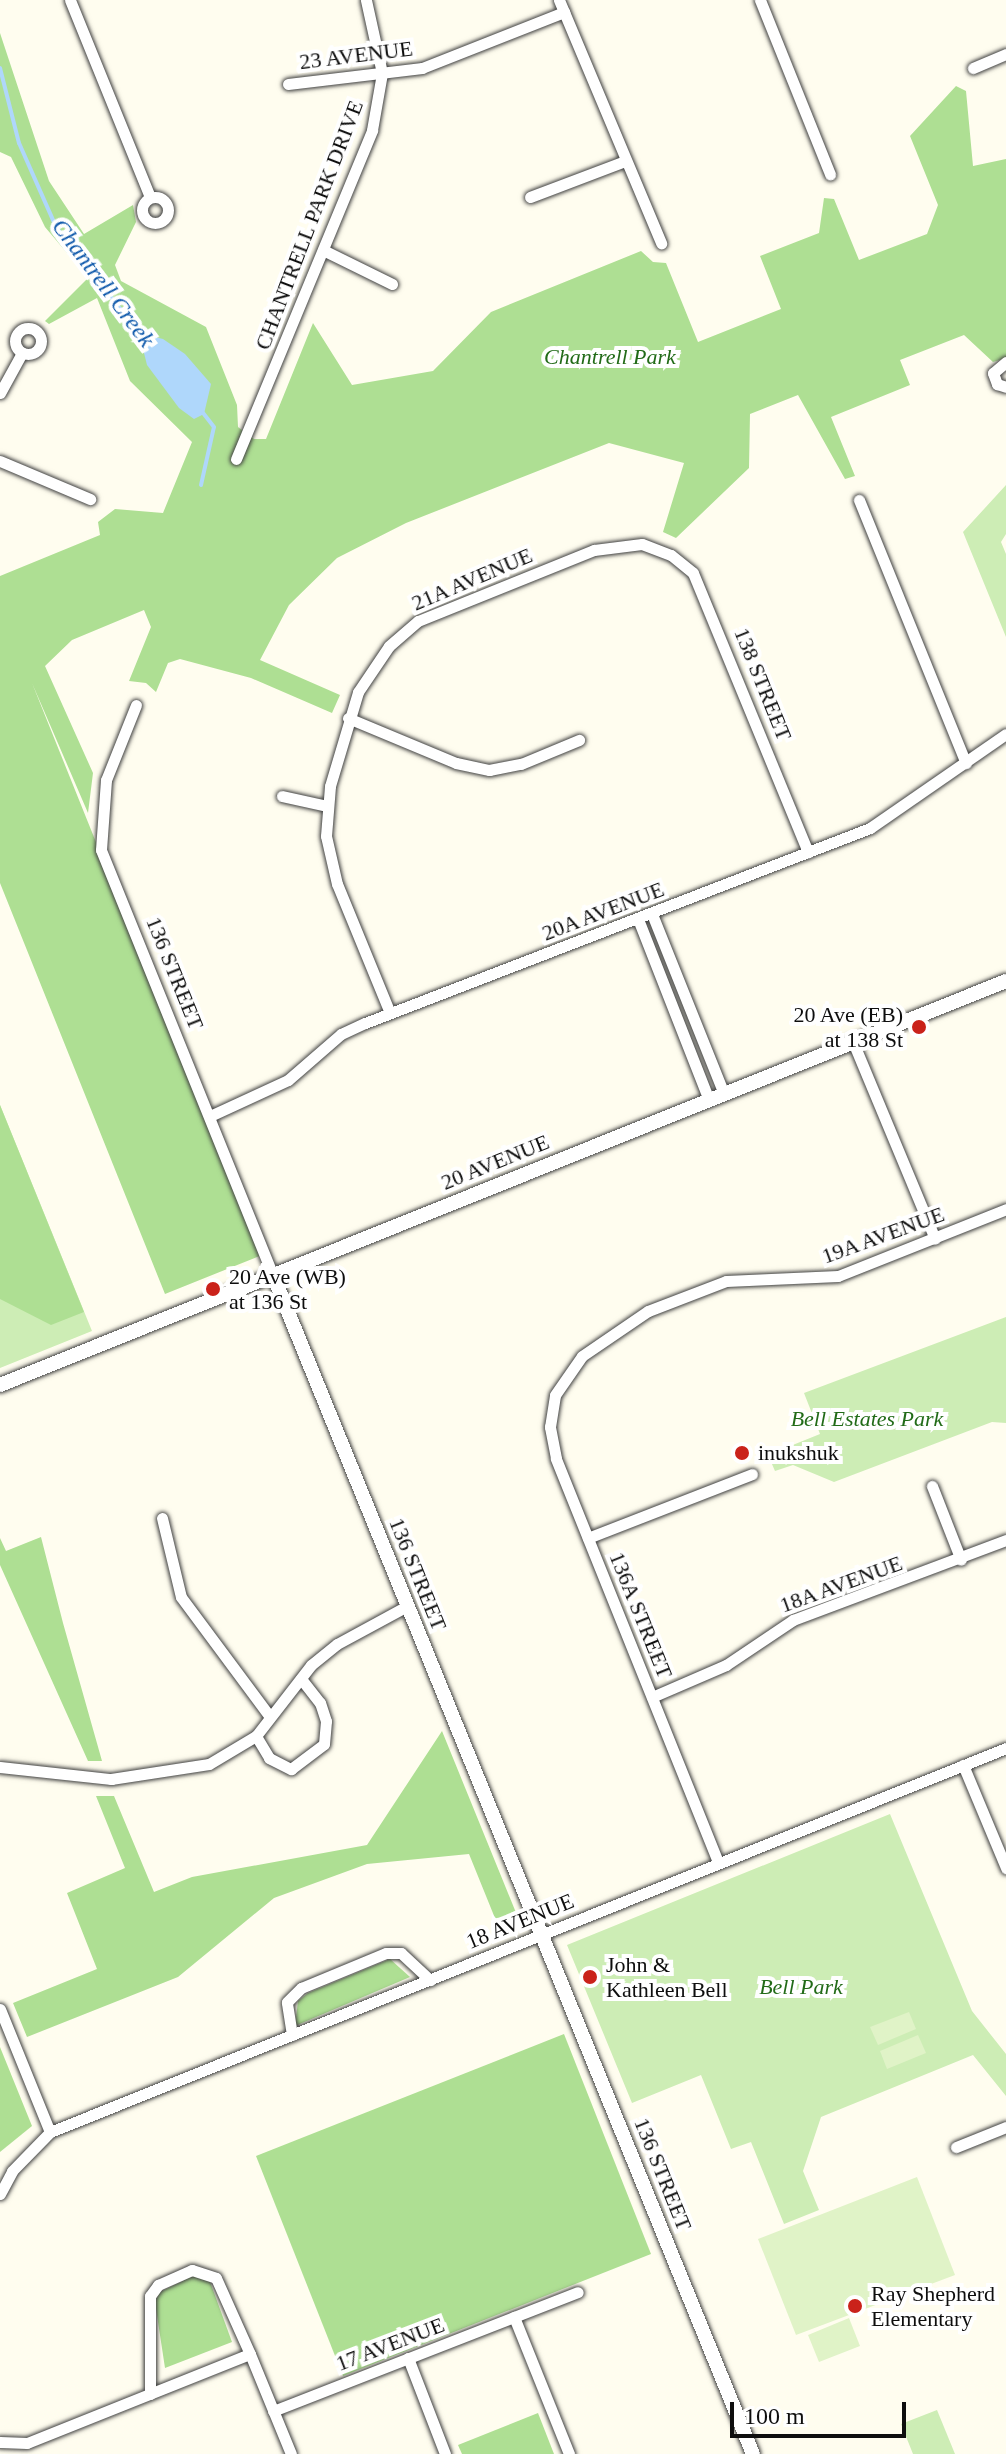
<!DOCTYPE html>
<style>
body{margin:0}
#map{position:relative;width:1006px;height:2454px;overflow:hidden;background:#fffdef;font-family:"Times New Roman",serif}
div>[style]{position:absolute}
.green>*{inset:0;background:#cdedb5}
.forest>*{inset:0;background:#aedf93}
.pitch>*{inset:0;background:#e0f3c7}
.water>*{inset:0;background:#afd7fb}
.stream>*{height:4px;margin:-2px;padding:0 2px;transform-origin:2px;border-radius:2px;background:#afd7fb}
.roads{filter:drop-shadow(0 0 2px #414141) drop-shadow(0 0 2px #414141)}
.minor>*{height:11px;margin:-5.5px;padding:0 5.5px;transform-origin:5.5px;border-radius:5.5px;background:#fff}
.minor>.ring{margin:-5.5px;padding:0;box-sizing:content-box;background:none;border:11px solid #fff;border-radius:50%}
.tertiary>*{height:14px;margin:-7px;padding:0 7px;transform-origin:7px;border-radius:7px;background:#fff}
.dots>*{width:22px;height:22px;translate:-50% -50%;box-sizing:border-box;border:4px solid #fff;border-radius:50%}
span{translate:-50% -50%;white-space:nowrap;text-align:center;line-height:1.15;-webkit-text-stroke:8px #fff;paint-order:stroke}
.street-label{font-size:22px;color:#0e0e0e}
.park-label{font-size:22px;color:#226b18;font-style:italic}
.poi-label{font-size:22px;color:#0e0e0e}
.right{translate:-100% -50%;text-align:right}
.left{translate:0 -50%;text-align:left}
.water-label{font-size:24px;color:#0c57aa;font-style:italic}
.scale{position:absolute;left:730px;top:2402px;width:176px;height:36px;box-sizing:border-box;border:4px solid #0e0e0e;border-top:0;padding-left:10px;font-size:24px;line-height:28px;white-space:nowrap;color:#0e0e0e;-webkit-text-stroke:6px #fff;paint-order:stroke}
</style>
<div id="map">
<div class="green">
<div style="clip-path:polygon(1006px 485px,1006px 534px,1001px 542px,1006px 554px,1006px 637px,963px 532px)"></div>
<div style="clip-path:polygon(0 1105px,92px 1331px,0 1368px)"></div>
<div style="clip-path:polygon(1006px 1317px,1006px 1423px,992px 1422px,834px 1482px,793px 1465px,775px 1471px,768px 1455px,820px 1434px,804px 1393px)"></div>
<div style="clip-path:polygon(890px 1814px,972px 2011px,1006px 2054px,1006px 2096px,973px 2055px,821px 2117px,803px 2171px,819px 2210px,784px 2224px,751px 2142px,731px 2149px,701px 2075px,632px 2103px,567px 1945px)"></div>
<div style="clip-path:polygon(937px 2410px,955px 2454px,913px 2454px,901px 2424px)"></div>
</div>
<div class="forest">
<div style="clip-path:polygon(0 33px,49px 181px,84px 234px,133px 205px,136px 222px,115px 265px,121px 281px,206px 327px,237px 405px,238px 427px,254px 439px,266px 439px,313px 323px,352px 385px,433px 371px,491px 312px,641px 251px,653px 262px,666px 263px,698px 342px,781px 309px,760px 256px,819px 233px,824px 198px,834px 199px,859px 260px,927px 234px,938px 205px,910px 136px,956px 86px,966px 91px,973px 166px,1006px 159px,1006px 358px,993px 362px,964px 335px,900px 360px,910px 385px,831px 417px,855px 476px,845px 479px,798px 395px,750px 414px,749px 468px,676px 538px,663px 532px,684px 463px,609px 443px,406px 523px,337px 558px,289px 605px,260px 660px,340px 695px,332px 713px,251px 678px,180px 659px,168px 663px,156px 692px,146px 683px,129px 681px,151px 627px,144px 610px,72px 640px,45px 666px,93px 773px,88px 813px,32px 683px,262px 1255px,165px 1294px,0 883px,0 576px,100px 535px,98px 522px,115px 509px,163px 513px,192px 442px,130px 381px,97px 298px,49px 324px,45px 321px,88px 278px,45px 227px,11px 157px,0 152px)"></div>
<div style="clip-path:polygon(0 1105px,84px 1312px,51px 1325px,0 1299px)"></div>
<div style="clip-path:polygon(41px 1537px,63px 1623px,102px 1761px,88px 1761px,0 1565px,0 1538px,6px 1551px)"></div>
<div style="clip-path:polygon(442px 1731px,521px 1925px,501px 1933px,469px 1854px,367px 1864px,274px 1898px,178px 1977px,27px 2037px,13px 2003px,97px 1969px,67px 1893px,125px 1868px,96px 1796px,114px 1796px,154px 1892px,192px 1877px,367px 1845px)"></div>
<div style="clip-path:polygon(390px 1959px,410px 1977px,295px 2026px,298px 2001px,308px 1993px)"></div>
<div style="clip-path:polygon(564px 2034px,651px 2254px,343px 2376px,256px 2156px)"></div>
<div style="clip-path:polygon(0 2047px,32px 2126px,0 2152px)"></div>
<div style="clip-path:polygon(193px 2276px,209px 2279px,232px 2342px,165px 2368px,155px 2302px,160px 2292px)"></div>
<div style="clip-path:polygon(538px 2413px,554px 2454px,462px 2454px,458px 2445px)"></div>
</div>
<div class="pitch">
<div style="clip-path:polygon(909px 2012px,916px 2029px,878px 2045px,870px 2027px)"></div>
<div style="clip-path:polygon(918px 2035px,926px 2053px,887px 2069px,880px 2051px)"></div>
<div style="clip-path:polygon(917px 2177px,955px 2275px,796px 2335px,758px 2239px)"></div>
<div style="clip-path:polygon(849px 2318px,860px 2346px,819px 2362px,808px 2335px)"></div>
</div>
<div class="water">
<div style="clip-path:polygon(139px 333px,163px 339px,185px 354px,211px 384px,204px 414px,194px 419px,179px 408px,147px 365px)"></div>
</div>
<div class="stream">
<div style="left:0;top:68px;width:77px;rotate:75.8deg"></div>
<div style="left:19px;top:143px;width:92px;rotate:66.2deg"></div>
<div style="left:56px;top:227px;width:136px;rotate:51.9deg"></div>
<div style="left:201px;top:485px;width:59px;rotate:-77.4deg"></div>
<div style="left:214px;top:427px;width:18px;rotate:-128deg"></div>
</div>
<div class="roads">
<div class="minor">
<div style="left:70px;top:0;width:213px;rotate:67.9deg"></div>
<div style="left:559px;top:0;width:264px;rotate:67.2deg"></div>
<div style="left:760px;top:0;width:188px;rotate:68.1deg"></div>
<div style="left:973px;top:68px;width:36px;rotate:-23deg"></div>
<div style="left:288px;top:84px;width:135px;rotate:-6.8deg"></div>
<div style="left:422px;top:68px;width:153px;rotate:-21.5deg"></div>
<div class="ring" style="left:142px;top:197px;width:15px;height:15px"></div>
<div style="left:530px;top:197px;width:102px;rotate:-20.8deg"></div>
<div style="left:323px;top:250px;width:77px;rotate:26.2deg"></div>
<div class="ring" style="left:15px;top:328px;width:15px;height:15px"></div>
<div style="left:1006px;top:362px;width:17px;rotate:140deg"></div>
<div style="left:993px;top:373px;width:12px;rotate:70deg"></div>
<div style="left:997px;top:384px;width:9px;rotate:18deg"></div>
<div style="left:0;top:393px;width:46px;rotate:-61.2deg"></div>
<div style="left:236px;top:459px;width:356px;rotate:-67.5deg"></div>
<div style="left:372px;top:130px;width:58px;rotate:-80deg"></div>
<div style="left:382px;top:73px;width:75px;rotate:-102.4deg"></div>
<div style="left:0;top:461px;width:98px;rotate:22.9deg"></div>
<div style="left:859px;top:500px;width:284px;rotate:67.9deg"></div>
<div style="left:136px;top:705px;width:81px;rotate:111.8deg"></div>
<div style="left:106px;top:780px;width:70px;rotate:94.1deg"></div>
<div style="left:101px;top:850px;width:458px;rotate:68deg"></div>
<div style="left:348px;top:718px;width:117px;rotate:22.6deg"></div>
<div style="left:456px;top:763px;width:34px;rotate:12deg"></div>
<div style="left:489px;top:770px;width:33px;rotate:-11deg"></div>
<div style="left:521px;top:764px;width:63px;rotate:-22.5deg"></div>
<div style="left:282px;top:796px;width:46px;rotate:12.5deg"></div>
<div style="left:652px;top:914px;width:194px;rotate:68.2deg"></div>
<div style="left:638px;top:919px;width:194px;rotate:68.6deg"></div>
<div style="left:390px;top:1013px;width:139px;rotate:-112.3deg"></div>
<div style="left:337px;top:884px;width:49px;rotate:-102.9deg"></div>
<div style="left:326px;top:836px;width:50px;rotate:-85.4deg"></div>
<div style="left:330px;top:786px;width:98px;rotate:-73.4deg"></div>
<div style="left:358px;top:692px;width:55px;rotate:-56deg"></div>
<div style="left:389px;top:646px;width:38px;rotate:-41deg"></div>
<div style="left:418px;top:621px;width:190px;rotate:-22deg"></div>
<div style="left:594px;top:550px;width:48px;rotate:-7.1deg"></div>
<div style="left:642px;top:544px;width:31px;rotate:21deg"></div>
<div style="left:671px;top:555px;width:28px;rotate:39deg"></div>
<div style="left:693px;top:573px;width:302px;rotate:67.6deg"></div>
<div style="left:853px;top:1042px;width:213px;rotate:67.4deg"></div>
<div style="left:210px;top:1116px;width:86px;rotate:-24.8deg"></div>
<div style="left:288px;top:1080px;width:70px;rotate:-41deg"></div>
<div style="left:341px;top:1034px;width:26px;rotate:-25deg"></div>
<div style="left:365px;top:1023px;width:541px;rotate:-21.11deg"></div>
<div style="left:870px;top:828px;width:165px;rotate:-34.7deg"></div>
<div style="left:932px;top:1486px;width:79px;rotate:68.6deg"></div>
<div style="left:162px;top:1518px;width:81px;rotate:76.5deg"></div>
<div style="left:181px;top:1597px;width:149px;rotate:53.4deg"></div>
<div style="left:588px;top:1538px;width:176px;rotate:-21.3deg"></div>
<div style="left:652px;top:1697px;width:81px;rotate:-23.4deg"></div>
<div style="left:726px;top:1665px;width:81px;rotate:-33.9deg"></div>
<div style="left:793px;top:1620px;width:228px;rotate:-20.6deg"></div>
<div style="left:256px;top:1736px;width:26px;rotate:59deg"></div>
<div style="left:269px;top:1758px;width:25px;rotate:27deg"></div>
<div style="left:291px;top:1769px;width:41px;rotate:-37.1deg"></div>
<div style="left:324px;top:1744px;width:23px;rotate:-85deg"></div>
<div style="left:326px;top:1721px;width:19px;rotate:-108deg"></div>
<div style="left:320px;top:1703px;width:31px;rotate:-128deg"></div>
<div style="left:963px;top:1765px;width:112px;rotate:67.3deg"></div>
<div style="left:0;top:1767px;width:112px;rotate:6.2deg"></div>
<div style="left:111px;top:1779px;width:99px;rotate:-8.7deg"></div>
<div style="left:209px;top:1764px;width:55px;rotate:-30.8deg"></div>
<div style="left:256px;top:1736px;width:90px;rotate:-52.2deg"></div>
<div style="left:311px;top:1665px;width:33px;rotate:-39deg"></div>
<div style="left:337px;top:1644px;width:80px;rotate:-28.5deg"></div>
<div style="left:718px;top:1862px;width:435px;rotate:-111.9deg"></div>
<div style="left:556px;top:1458px;width:32px;rotate:-101deg"></div>
<div style="left:550px;top:1427px;width:32px;rotate:-81deg"></div>
<div style="left:555px;top:1395px;width:47px;rotate:-55.3deg"></div>
<div style="left:582px;top:1356px;width:80px;rotate:-34.3deg"></div>
<div style="left:648px;top:1311px;width:84px;rotate:-21deg"></div>
<div style="left:726px;top:1281px;width:112px;rotate:-2.6deg"></div>
<div style="left:838px;top:1276px;width:181px;rotate:-21.7deg"></div>
<div style="left:0;top:2009px;width:133px;rotate:67.9deg"></div>
<div style="left:292px;top:2035px;width:33px;rotate:-99deg"></div>
<div style="left:287px;top:2002px;width:20px;rotate:-45deg"></div>
<div style="left:301px;top:1988px;width:92px;rotate:-22.4deg"></div>
<div style="left:386px;top:1953px;width:15px"></div>
<div style="left:401px;top:1953px;width:40px;rotate:43deg"></div>
<div style="left:956px;top:2147px;width:54px;rotate:-21.8deg"></div>
<div style="left:0;top:2194px;width:26px;rotate:-62deg"></div>
<div style="left:12px;top:2171px;width:54px;rotate:-45.7deg"></div>
<div style="left:50px;top:2132px;width:1030px;rotate:-21.88deg"></div>
<div style="left:514px;top:2317px;width:148px;rotate:68.1deg"></div>
<div style="left:408px;top:2358px;width:103px;rotate:68.9deg"></div>
<div style="left:150px;top:2394px;width:98px;rotate:-90deg"></div>
<div style="left:150px;top:2296px;width:14px;rotate:-54deg"></div>
<div style="left:158px;top:2285px;width:37px;rotate:-24deg"></div>
<div style="left:192px;top:2270px;width:25px;rotate:18deg"></div>
<div style="left:216px;top:2278px;width:83px;rotate:65.9deg"></div>
<div style="left:273px;top:2411px;width:327px;rotate:-21.3deg"></div>
<div style="left:0;top:2442px;width:27px;rotate:2deg"></div>
<div style="left:27px;top:2443px;width:240px;rotate:-21.8deg"></div>
<div style="left:250px;top:2354px;width:108px;rotate:67.7deg"></div>
</div>
<div class="tertiary">
<div style="left:273px;top:1275px;width:1273px;rotate:67.85deg"></div>
<div style="left:0;top:1385px;width:1084px;rotate:-21.88deg"></div>
</div>
</div>
<div class="dots">
<div style="left:919px;top:1027px;background:#ca221a"></div>
<div style="left:213px;top:1289px;background:#ca221a"></div>
<div style="left:742px;top:1453px;background:#ca221a"></div>
<div style="left:590px;top:1977px;background:#ca221a"></div>
<div style="left:855px;top:2306px;background:#ca221a"></div>
</div>
<div class="street-label">
<span style="left:356px;top:55px;rotate:-7deg">23 AVENUE</span>
<span style="left:309px;top:225px;rotate:-69deg">CHANTRELL PARK DRIVE</span>
<span style="left:472px;top:579px;rotate:-23deg">21A AVENUE</span>
<span style="left:763px;top:684px;rotate:68deg">138 STREET</span>
<span style="left:603px;top:911px;rotate:-21deg">20A AVENUE</span>
<span style="left:175px;top:973px;rotate:68deg">136 STREET</span>
<span style="left:495px;top:1162px;rotate:-22deg">20 AVENUE</span>
<span style="left:883px;top:1235px;rotate:-20deg">19A AVENUE</span>
<span style="left:418px;top:1574px;rotate:68deg">136 STREET</span>
<span style="left:841px;top:1584px;rotate:-20deg">18A AVENUE</span>
<span style="left:641px;top:1615px;rotate:68deg">136A STREET</span>
<span style="left:520px;top:1921px;rotate:-22deg">18 AVENUE</span>
<span style="left:663px;top:2174px;rotate:68deg">136 STREET</span>
<span style="left:390px;top:2344px;rotate:-21deg">17 AVENUE</span>
</div>
<div class="park-label">
<span style="left:610px;top:357px">Chantrell Park</span>
<span style="left:867px;top:1419px">Bell Estates Park</span>
<span style="left:801px;top:1987px">Bell Park</span>
</div>
<div class="poi-label">
<span class="right" style="left:903px;top:1027px">20 Ave (EB)<br>at 138 St</span>
<span class="left" style="left:229px;top:1289px">20 Ave (WB)<br>at 136 St</span>
<span class="left" style="left:758px;top:1453px">inukshuk</span>
<span class="left" style="left:606px;top:1977px">John &amp;<br>Kathleen Bell</span>
<span class="left" style="left:871px;top:2306px">Ray Shepherd<br>Elementary</span>
</div>
<div class="water-label">
<span style="left:103px;top:283px;rotate:53deg">Chantrell Creek</span>
</div>
<div class="scale">100 m</div>
</div>
